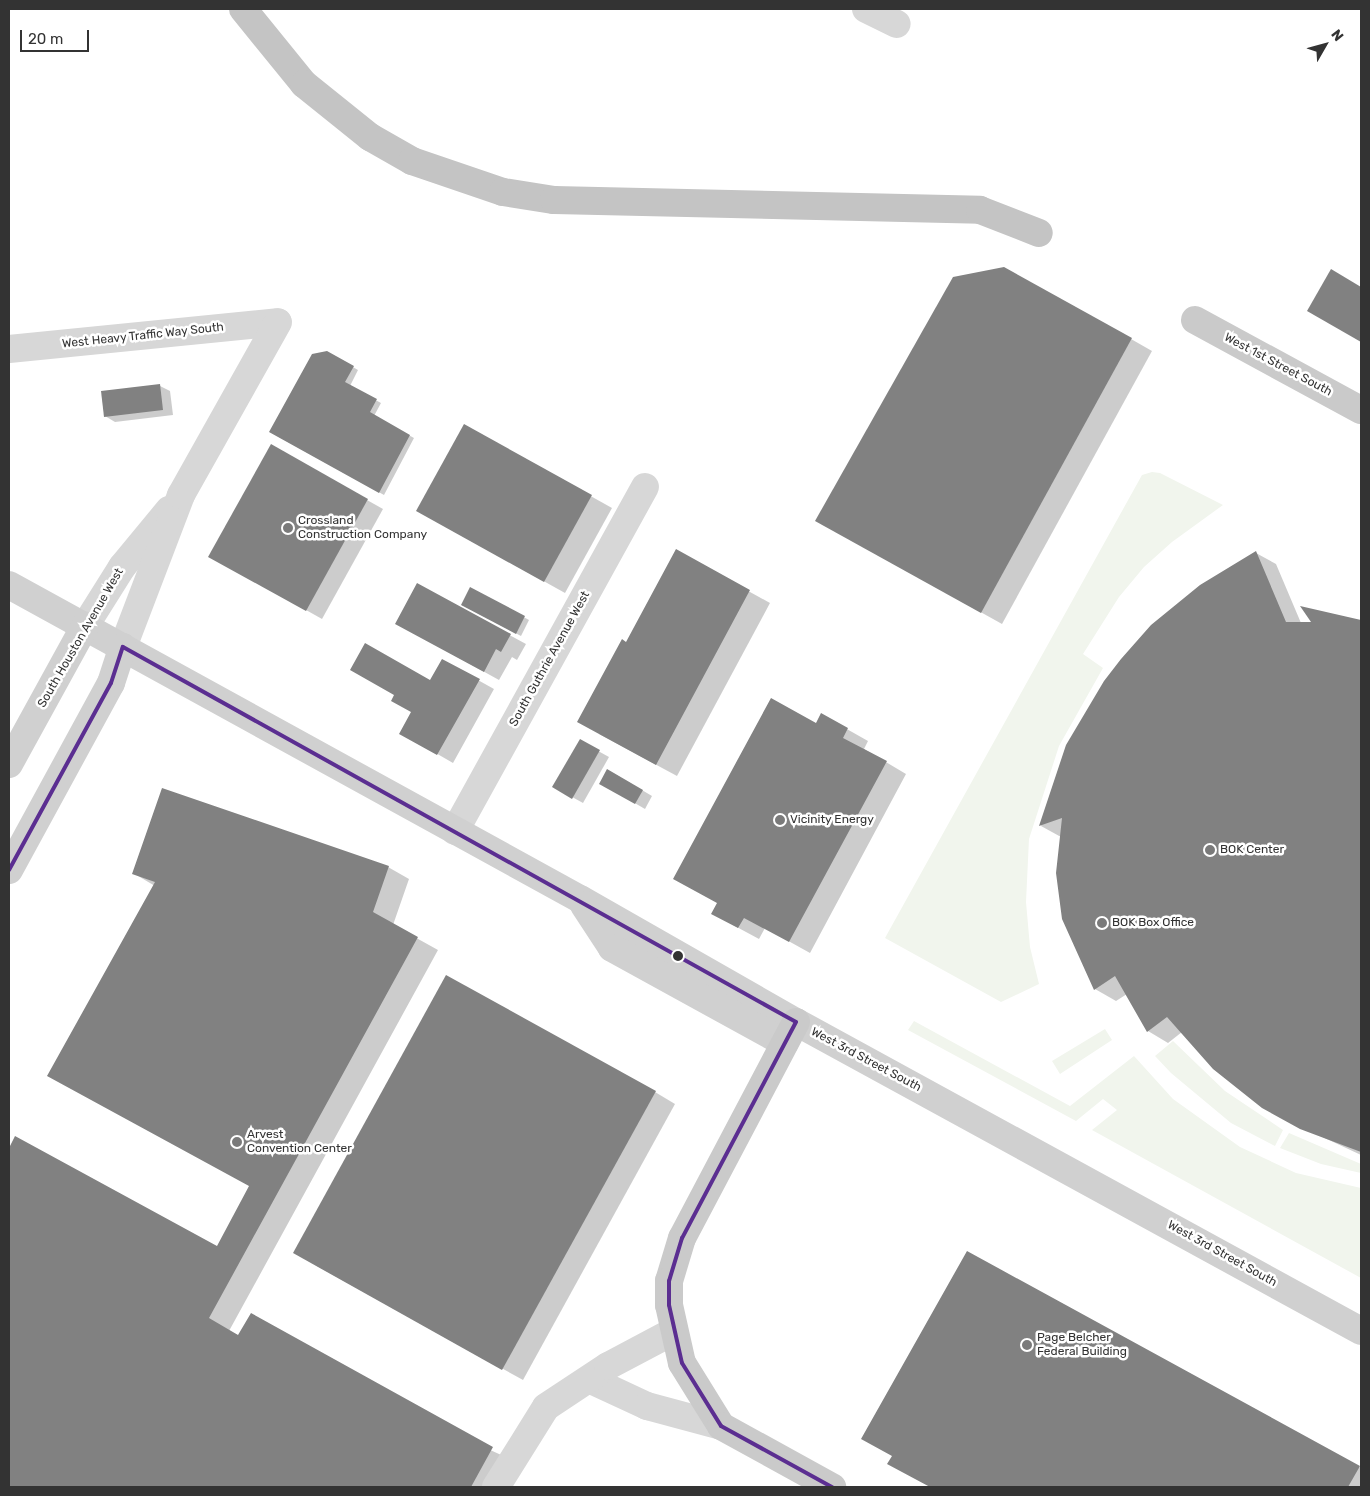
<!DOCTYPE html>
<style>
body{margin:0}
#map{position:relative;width:1370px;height:1496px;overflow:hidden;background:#fff;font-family:Rubik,sans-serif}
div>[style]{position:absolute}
.green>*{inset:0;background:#f1f5ed}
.shadow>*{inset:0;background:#0003}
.building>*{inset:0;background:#818181}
.minor>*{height:28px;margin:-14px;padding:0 14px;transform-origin:14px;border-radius:14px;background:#d7d7d7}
.tertiary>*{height:28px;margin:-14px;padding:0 14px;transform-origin:14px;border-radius:14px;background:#d7d7d7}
.secondary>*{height:28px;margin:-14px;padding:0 14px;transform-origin:14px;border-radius:14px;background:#d0d0d0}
.primary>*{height:28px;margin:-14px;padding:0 14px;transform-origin:14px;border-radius:14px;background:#cacaca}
.motorway>*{height:28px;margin:-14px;padding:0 14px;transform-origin:14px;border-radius:14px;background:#c4c4c4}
.bus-1>*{height:4px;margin:-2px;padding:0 2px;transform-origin:2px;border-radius:2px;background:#5b2e91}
.dots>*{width:14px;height:14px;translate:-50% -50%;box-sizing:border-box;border:2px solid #fff;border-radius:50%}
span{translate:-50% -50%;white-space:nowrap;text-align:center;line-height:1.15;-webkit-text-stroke:5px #fff;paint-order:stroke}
.street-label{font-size:12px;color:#333}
.poi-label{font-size:12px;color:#333}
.left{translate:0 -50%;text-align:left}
.frame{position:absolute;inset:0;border:10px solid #333;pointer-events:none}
.north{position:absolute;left:1300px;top:20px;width:50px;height:50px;-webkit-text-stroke:4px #fff;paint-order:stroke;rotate:52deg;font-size:14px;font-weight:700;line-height:20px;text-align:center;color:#333}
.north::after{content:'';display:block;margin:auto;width:18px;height:22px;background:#333;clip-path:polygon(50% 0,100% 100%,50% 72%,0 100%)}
.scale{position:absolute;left:20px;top:30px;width:69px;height:22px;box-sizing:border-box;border:2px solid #333;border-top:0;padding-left:6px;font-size:15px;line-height:18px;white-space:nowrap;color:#333;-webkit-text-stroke:4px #fff;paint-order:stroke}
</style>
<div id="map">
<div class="green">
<div style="clip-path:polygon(1152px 472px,1160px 473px,1223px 505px,1172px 542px,1144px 567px,1119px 597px,1083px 654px,1103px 668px,1059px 746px,1029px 839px,1026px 902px,1030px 947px,1039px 984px,1001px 1002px,885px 938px,1142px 475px)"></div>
<div style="clip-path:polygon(914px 1021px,1070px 1106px,1134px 1056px,1173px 1099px,1240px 1147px,1296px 1173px,1361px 1188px,1361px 1278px,1092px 1130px,1117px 1110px,1103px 1099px,1076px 1121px,908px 1030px)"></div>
<div style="clip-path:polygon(1105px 1029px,1112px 1040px,1060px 1074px,1052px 1061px)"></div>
<div style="clip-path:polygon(1173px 1041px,1225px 1091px,1283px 1130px,1275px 1146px,1231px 1123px,1171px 1073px,1155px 1056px)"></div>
<div style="clip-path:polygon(1289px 1133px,1361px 1164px,1361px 1173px,1321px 1164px,1280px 1148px)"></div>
</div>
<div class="shadow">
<div style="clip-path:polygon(1332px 271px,1361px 288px,1361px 340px,1309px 310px)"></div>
<div style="clip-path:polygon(1131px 339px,1152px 351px,1002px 624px,837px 532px)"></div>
<div style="clip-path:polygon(327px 352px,358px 370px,350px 386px,381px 403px,374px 416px,414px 438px,384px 495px,270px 432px)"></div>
<div style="clip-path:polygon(160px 386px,170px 391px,173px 415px,115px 422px,105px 416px)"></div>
<div style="clip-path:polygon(464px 425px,612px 508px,565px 593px,438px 522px)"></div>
<div style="clip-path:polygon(271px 446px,383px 509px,322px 619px,210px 556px)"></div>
<div style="clip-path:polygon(676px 551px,770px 603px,677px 776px,599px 734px,627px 644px)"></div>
<div style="clip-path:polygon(1256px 553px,1276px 564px,1301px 623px,1314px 623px,1303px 608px,1361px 621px,1361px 1155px,1284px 1119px,1182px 1032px,1168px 1043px,1148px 1031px,1127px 994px,1116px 1001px,1095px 989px,1061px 837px,1041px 826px,1067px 745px)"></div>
<div style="clip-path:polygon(417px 585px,526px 644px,517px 660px,512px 657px,499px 680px,412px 632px)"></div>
<div style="clip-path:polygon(471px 588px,529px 620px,521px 636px,462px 605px)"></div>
<div style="clip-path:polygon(442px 660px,494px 689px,453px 763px,401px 733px,413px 712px,396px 695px,431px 681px)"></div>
<div style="clip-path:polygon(822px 715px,868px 741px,864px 749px,906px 774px,810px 953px,765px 928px,759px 939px,733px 925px)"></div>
<div style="clip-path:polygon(580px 741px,609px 757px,583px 803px,554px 787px)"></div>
<div style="clip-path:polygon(608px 770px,652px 796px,645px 809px,600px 783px)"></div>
<div style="clip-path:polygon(388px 867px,409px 879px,393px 925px,438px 950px,229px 1331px,512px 1460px,497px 1487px,9px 1487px,9px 1150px,16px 1138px,218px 1248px,250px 1186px,155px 886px,133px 873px)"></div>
<div style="clip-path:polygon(655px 1092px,675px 1104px,523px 1380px,315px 1265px)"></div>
<div style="clip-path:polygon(967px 1253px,1361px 1468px,1361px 1487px,931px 1487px,909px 1475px,893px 1456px)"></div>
</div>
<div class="building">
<div style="clip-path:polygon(1004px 267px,1132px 338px,981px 613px,815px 521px,953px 277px)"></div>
<div style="clip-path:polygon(1331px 269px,1361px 287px,1361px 342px,1307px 311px)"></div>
<div style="clip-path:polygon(327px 351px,354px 366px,345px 382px,377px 399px,370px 412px,410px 435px,379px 493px,269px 432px,312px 354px)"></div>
<div style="clip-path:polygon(160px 384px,163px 410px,104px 417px,101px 391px)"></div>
<div style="clip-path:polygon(464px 424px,592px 495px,544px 582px,416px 511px)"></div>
<div style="clip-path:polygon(271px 444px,368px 499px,306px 611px,208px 557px)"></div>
<div style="clip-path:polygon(676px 549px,750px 590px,656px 765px,577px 722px,622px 639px,626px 642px)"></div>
<div style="clip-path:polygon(1256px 551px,1286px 622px,1311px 622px,1300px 606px,1361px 620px,1361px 1152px,1300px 1129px,1262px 1108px,1213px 1069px,1167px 1017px,1147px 1032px,1115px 976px,1094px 990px,1062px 919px,1056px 873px,1062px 818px,1039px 826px,1066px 745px,1104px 681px,1121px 659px,1151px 625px,1200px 585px)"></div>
<div style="clip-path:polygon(417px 583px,511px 634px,501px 652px,496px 649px,484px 672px,395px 624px)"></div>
<div style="clip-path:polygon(470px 587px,525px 616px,516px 634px,461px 605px)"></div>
<div style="clip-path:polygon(365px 643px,430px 680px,442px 659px,480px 679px,437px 755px,399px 734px,411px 712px,391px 701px,394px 695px,350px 670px)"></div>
<div style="clip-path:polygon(771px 698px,816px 723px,821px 713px,848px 728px,843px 738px,887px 761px,789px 942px,744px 918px,738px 928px,711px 914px,717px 903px,673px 879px)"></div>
<div style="clip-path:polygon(580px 739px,600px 750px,572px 799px,552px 787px)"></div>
<div style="clip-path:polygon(607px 769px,643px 790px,635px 804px,599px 784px)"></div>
<div style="clip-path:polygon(162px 788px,389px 866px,373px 912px,418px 937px,209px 1318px,238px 1335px,251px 1313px,493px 1447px,471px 1487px,9px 1487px,9px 1148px,15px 1136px,217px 1246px,249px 1186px,47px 1076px,155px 882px,132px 874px)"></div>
<div style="clip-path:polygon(446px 975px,656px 1091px,502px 1370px,293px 1253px)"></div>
<div style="clip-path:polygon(967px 1251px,1360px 1466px,1348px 1487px,930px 1487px,887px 1464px,892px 1456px,861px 1439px)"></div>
</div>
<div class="minor">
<div style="left:866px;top:9px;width:34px;rotate:26deg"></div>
<div style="left:455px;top:831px;width:393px;rotate:-61.1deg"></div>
<div style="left:591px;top:1380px;width:62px;rotate:24.9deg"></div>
<div style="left:647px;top:1406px;width:77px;rotate:15.1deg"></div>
<div style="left:496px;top:1487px;width:94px;rotate:-58deg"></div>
<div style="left:546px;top:1407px;width:74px;rotate:-33.5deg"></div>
<div style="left:608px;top:1366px;width:75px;rotate:-27.9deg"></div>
</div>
<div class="tertiary">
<div style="left:9px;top:349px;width:270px;rotate:-5.7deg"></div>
<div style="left:85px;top:626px;width:70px;rotate:-57.9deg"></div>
<div style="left:122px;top:567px;width:74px;rotate:-50.5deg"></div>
<div style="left:123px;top:647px;width:163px;rotate:-69.1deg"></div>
<div style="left:181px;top:495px;width:198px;rotate:-60.7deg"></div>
</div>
<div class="secondary">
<div style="left:9px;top:585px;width:652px;rotate:28.81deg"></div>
<div style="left:580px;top:899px;width:249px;rotate:29.7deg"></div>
<div style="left:796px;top:1022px;width:644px;rotate:28.67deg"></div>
<div style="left:9px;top:764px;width:158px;rotate:-61.2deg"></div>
<div style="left:9px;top:870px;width:213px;rotate:-61.4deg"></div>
<div style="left:111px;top:683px;width:38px;rotate:-72deg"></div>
<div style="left:584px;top:905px;width:51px;rotate:56.9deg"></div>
<div style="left:612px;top:948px;width:197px;rotate:28.8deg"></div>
</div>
<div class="primary">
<div style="left:1195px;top:320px;width:189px;rotate:28.5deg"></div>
<div style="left:796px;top:1022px;width:244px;rotate:117.8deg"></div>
<div style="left:682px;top:1238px;width:45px;rotate:106.8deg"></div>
<div style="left:669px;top:1281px;width:24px;rotate:90deg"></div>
<div style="left:669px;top:1305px;width:59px;rotate:77.4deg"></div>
<div style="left:682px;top:1363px;width:74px;rotate:58.2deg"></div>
<div style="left:721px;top:1426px;width:127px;rotate:28.8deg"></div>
</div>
<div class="motorway">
<div style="left:243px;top:9px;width:97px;rotate:50.9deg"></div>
<div style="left:304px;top:84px;width:85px;rotate:38.8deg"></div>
<div style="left:370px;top:137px;width:48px;rotate:29.7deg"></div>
<div style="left:412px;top:161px;width:96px;rotate:18.8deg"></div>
<div style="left:503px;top:192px;width:52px;rotate:8.9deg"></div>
<div style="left:554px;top:200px;width:426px;rotate:1.3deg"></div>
<div style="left:980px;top:210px;width:63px;rotate:21.3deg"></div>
</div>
<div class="bus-1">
<div style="left:9px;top:870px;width:213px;rotate:-61.4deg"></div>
<div style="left:111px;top:683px;width:38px;rotate:-72deg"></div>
<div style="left:123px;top:647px;width:770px;rotate:29.13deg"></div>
<div style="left:796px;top:1022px;width:244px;rotate:117.8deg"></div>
<div style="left:682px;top:1238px;width:45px;rotate:106.8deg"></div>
<div style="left:669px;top:1281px;width:24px;rotate:90deg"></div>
<div style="left:669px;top:1305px;width:59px;rotate:77.4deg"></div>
<div style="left:682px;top:1363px;width:74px;rotate:58.2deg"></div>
<div style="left:721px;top:1426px;width:127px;rotate:28.8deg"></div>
</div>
<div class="dots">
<div style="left:288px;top:528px;background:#7a7a7a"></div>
<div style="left:780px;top:820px;background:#7a7a7a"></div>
<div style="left:1210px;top:850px;background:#7a7a7a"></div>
<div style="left:1102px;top:923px;background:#7a7a7a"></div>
<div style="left:678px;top:956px;background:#333"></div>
<div style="left:237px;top:1142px;background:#7a7a7a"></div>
<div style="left:1027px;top:1345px;background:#7a7a7a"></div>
</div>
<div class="street-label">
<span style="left:143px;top:336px;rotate:-6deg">West Heavy Traffic Way South</span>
<span style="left:1278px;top:365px;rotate:28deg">West 1st Street South</span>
<span style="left:81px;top:638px;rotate:-60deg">South Houston Avenue West</span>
<span style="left:550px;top:659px;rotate:-61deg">South Guthrie Avenue West</span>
<span style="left:866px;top:1060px;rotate:28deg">West 3rd Street South</span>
<span style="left:1222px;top:1254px;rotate:29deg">West 3rd Street South</span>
</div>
<div class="poi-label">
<span class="left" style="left:298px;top:528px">Crossland<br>Construction Company</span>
<span class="left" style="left:790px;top:820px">Vicinity Energy</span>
<span class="left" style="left:1220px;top:850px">BOK Center</span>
<span class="left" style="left:1112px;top:923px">BOK Box Office</span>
<span class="left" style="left:247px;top:1142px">Arvest<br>Convention Center</span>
<span class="left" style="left:1037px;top:1345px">Page Belcher<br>Federal Building</span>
</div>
<div class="frame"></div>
<div class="north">N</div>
<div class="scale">20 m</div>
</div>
